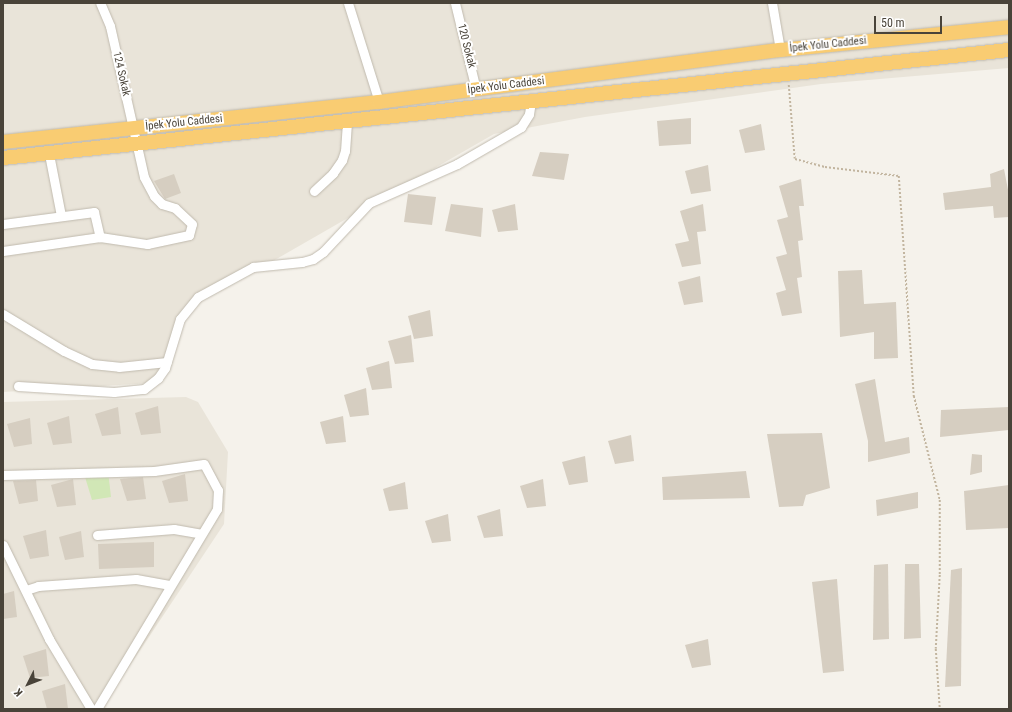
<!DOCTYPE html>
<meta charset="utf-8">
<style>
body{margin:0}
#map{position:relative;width:1012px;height:712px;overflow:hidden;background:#f5f2eb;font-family:"Roboto Condensed",sans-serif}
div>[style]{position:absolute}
.residential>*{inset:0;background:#e9e4d9}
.green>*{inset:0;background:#d1e7b6}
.building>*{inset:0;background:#d6cec1}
.path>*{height:1.5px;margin-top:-0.75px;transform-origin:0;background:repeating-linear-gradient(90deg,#c2b59f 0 2px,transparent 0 4px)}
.roads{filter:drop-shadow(0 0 1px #c0baae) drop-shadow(0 0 1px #c0baae)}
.minor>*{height:9px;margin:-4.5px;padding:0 4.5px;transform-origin:4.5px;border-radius:4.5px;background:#fff}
.highway>*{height:14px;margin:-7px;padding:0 7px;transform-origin:7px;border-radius:7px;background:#f9cc72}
span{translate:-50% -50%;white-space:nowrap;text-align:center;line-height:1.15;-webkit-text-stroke:4px #fff;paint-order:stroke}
.street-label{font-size:11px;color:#494339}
.frame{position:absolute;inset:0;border:4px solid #494339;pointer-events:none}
.north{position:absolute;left:8px;top:664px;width:40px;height:40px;-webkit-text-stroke:3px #fff;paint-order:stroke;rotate:228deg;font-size:11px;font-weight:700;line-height:16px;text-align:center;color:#494339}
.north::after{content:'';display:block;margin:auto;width:14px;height:18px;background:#494339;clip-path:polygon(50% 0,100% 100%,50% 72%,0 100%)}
.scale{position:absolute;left:874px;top:16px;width:68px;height:18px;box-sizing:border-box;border:2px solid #494339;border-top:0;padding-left:5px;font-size:12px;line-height:14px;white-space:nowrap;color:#494339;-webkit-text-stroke:3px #fff;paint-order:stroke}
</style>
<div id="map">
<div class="residential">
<div style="clip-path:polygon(3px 3px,1009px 3px,1009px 68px,821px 84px,585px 117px,494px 134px,273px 261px,210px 294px,187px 314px,175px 344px,152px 383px,3px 392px)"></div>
<div style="clip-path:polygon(186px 397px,198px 402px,228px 452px,224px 524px,101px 709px,3px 709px,3px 402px)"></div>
</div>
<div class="green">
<div style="clip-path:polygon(108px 471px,111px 497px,92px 500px,85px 477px)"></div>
</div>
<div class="building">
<div style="clip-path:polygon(691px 118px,691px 144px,659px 146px,657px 121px)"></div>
<div style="clip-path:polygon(761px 124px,765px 150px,745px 153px,739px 130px)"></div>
<div style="clip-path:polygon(540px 152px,569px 154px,564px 180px,532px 176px)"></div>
<div style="clip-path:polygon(708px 165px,711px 191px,691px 194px,685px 171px)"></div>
<div style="clip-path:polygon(1004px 169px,1009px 195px,1009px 217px,994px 218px,993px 206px,945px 210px,943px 193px,991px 187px,990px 174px)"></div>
<div style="clip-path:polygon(174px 174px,181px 193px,165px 199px,154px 181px)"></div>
<div style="clip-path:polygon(801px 179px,804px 206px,799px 206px,803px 240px,798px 241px,802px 277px,797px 278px,802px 313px,782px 316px,776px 293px,786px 290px,776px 257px,787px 254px,777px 220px,788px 217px,779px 186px)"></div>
<div style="clip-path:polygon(408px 194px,436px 197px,432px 225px,404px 222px)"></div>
<div style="clip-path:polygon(451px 204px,483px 208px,481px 237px,445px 231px)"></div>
<div style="clip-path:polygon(515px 204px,518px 230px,498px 232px,492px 210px)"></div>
<div style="clip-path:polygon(703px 204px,706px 231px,697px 232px,701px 264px,682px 267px,675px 244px,689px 241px,680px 211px)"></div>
<div style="clip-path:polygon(862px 270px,864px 304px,896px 302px,898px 358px,874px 359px,874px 332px,840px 337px,838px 271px)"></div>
<div style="clip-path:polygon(700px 276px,703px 302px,684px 305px,678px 282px)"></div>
<div style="clip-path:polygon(430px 310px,433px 336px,414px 339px,408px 316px)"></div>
<div style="clip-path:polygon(411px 335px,414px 362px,395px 364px,388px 341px)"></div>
<div style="clip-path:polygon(389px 361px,392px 388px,372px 390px,366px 368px)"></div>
<div style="clip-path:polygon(875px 379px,885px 442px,909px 437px,910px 453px,868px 462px,868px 441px,855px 384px)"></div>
<div style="clip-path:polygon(366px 388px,369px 415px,350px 417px,344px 395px)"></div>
<div style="clip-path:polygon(158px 406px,161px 433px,141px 435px,135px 413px)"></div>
<div style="clip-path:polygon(118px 407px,121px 434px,102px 436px,95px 414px)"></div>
<div style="clip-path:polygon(1009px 407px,1009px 430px,940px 437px,941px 410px)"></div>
<div style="clip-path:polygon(69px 416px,72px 443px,53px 445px,47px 423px)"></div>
<div style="clip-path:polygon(343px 416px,346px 442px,326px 444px,320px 422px)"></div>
<div style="clip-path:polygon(30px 418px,32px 444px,14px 447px,7px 424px)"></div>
<div style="clip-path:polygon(822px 433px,830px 488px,806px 495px,803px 506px,779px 507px,767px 434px)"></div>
<div style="clip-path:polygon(631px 435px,634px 461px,615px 464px,608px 441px)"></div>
<div style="clip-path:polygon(972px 454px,982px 455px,982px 472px,970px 475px)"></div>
<div style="clip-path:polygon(585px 456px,588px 482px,569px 485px,562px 462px)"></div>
<div style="clip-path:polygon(746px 471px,750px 498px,663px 500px,662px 477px)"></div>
<div style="clip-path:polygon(185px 474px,188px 501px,169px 503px,162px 481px)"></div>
<div style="clip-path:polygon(143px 477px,146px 499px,127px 501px,120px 479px)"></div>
<div style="clip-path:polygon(73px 479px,76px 505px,57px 507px,51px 485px)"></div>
<div style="clip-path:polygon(543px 479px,546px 506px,527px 508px,520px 486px)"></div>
<div style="clip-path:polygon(36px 480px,38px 501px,19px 504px,13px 481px)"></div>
<div style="clip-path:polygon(405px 482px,408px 509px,389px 511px,383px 489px)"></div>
<div style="clip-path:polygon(1009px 485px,1009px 528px,966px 530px,964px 491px)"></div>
<div style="clip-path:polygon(918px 492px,918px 508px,877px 516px,876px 500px)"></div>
<div style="clip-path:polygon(500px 509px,503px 536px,484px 538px,477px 516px)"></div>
<div style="clip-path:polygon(448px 514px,451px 541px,432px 543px,425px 521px)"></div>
<div style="clip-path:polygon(46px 530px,49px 556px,30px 559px,23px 536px)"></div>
<div style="clip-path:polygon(81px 531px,84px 557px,65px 560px,59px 537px)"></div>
<div style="clip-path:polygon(154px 542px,154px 567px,99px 569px,98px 544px)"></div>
<div style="clip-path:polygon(888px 564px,889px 639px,873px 640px,874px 565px)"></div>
<div style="clip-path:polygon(905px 564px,919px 564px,921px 638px,904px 639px)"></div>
<div style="clip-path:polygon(962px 568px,961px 686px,945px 687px,951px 570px)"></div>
<div style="clip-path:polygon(837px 579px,844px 671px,823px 673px,812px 582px)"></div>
<div style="clip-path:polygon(14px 591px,17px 617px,3px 619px,3px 594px)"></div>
<div style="clip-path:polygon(708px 639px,711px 665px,692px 668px,685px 645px)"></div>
<div style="clip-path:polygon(46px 649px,49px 676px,30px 678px,23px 656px)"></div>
<div style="clip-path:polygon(65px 684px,68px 709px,47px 709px,42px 691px)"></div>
</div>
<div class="path">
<div style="left:789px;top:85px;width:74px;rotate:85.4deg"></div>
<div style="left:795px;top:159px;width:31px;rotate:15deg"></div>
<div style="left:825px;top:167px;width:75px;rotate:6.9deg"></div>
<div style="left:899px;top:176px;width:221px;rotate:86.1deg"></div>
<div style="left:914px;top:396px;width:107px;rotate:76deg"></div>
<div style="left:940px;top:500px;width:75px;rotate:90deg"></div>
<div style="left:940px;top:575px;width:74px;rotate:93.1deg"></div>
<div style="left:936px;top:649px;width:60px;rotate:86.2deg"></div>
</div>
<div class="roads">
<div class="minor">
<div style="left:348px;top:3px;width:104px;rotate:72.6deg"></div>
<div style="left:455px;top:3px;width:89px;rotate:76.4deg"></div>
<div style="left:772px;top:3px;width:48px;rotate:80.3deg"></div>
<div style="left:49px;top:154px;width:63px;rotate:79deg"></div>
<div style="left:314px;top:191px;width:26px;rotate:-43deg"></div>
<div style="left:333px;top:173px;width:16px;rotate:-55deg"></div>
<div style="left:342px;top:160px;width:9px;rotate:-72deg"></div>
<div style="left:345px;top:151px;width:28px;rotate:-86deg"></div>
<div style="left:3px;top:224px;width:92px;rotate:-7.5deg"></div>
<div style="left:94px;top:212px;width:26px;rotate:77deg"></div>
<div style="left:3px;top:251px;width:98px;rotate:-8.2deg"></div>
<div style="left:100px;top:237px;width:48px;rotate:8.5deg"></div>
<div style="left:147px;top:244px;width:43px;rotate:-12.1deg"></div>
<div style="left:189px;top:235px;width:11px;rotate:-75deg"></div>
<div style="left:192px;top:224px;width:23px;rotate:-137deg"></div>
<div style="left:175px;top:208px;width:14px;rotate:-163deg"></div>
<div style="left:162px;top:204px;width:11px;rotate:-135deg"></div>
<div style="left:154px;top:196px;width:21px;rotate:-118deg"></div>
<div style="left:144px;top:177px;width:155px;rotate:-102.7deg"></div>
<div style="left:110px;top:26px;width:25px;rotate:-113deg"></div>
<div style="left:3px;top:314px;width:71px;rotate:31.2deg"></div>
<div style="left:64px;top:351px;width:31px;rotate:25deg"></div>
<div style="left:92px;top:364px;width:27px;rotate:6deg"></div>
<div style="left:119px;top:367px;width:48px;rotate:-5.9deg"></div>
<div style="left:18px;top:386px;width:96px;rotate:3.6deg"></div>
<div style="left:114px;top:392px;width:30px;rotate:-6deg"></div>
<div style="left:144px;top:389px;width:18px;rotate:-38deg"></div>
<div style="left:158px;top:378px;width:12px;rotate:-55deg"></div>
<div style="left:165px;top:368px;width:51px;rotate:-73deg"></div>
<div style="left:180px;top:319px;width:28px;rotate:-51deg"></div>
<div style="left:198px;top:297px;width:63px;rotate:-28.6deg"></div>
<div style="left:253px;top:267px;width:49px;rotate:-5.8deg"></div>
<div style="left:302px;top:262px;width:11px;rotate:-15deg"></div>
<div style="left:313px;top:259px;width:12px;rotate:-35deg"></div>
<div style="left:323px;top:252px;width:67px;rotate:-46.8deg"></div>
<div style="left:369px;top:203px;width:96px;rotate:-23.9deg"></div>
<div style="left:457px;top:164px;width:74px;rotate:-30deg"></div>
<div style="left:521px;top:127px;width:15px;rotate:-58deg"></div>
<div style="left:529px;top:114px;width:12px;rotate:-81deg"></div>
<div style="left:3px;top:475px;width:151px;rotate:-1.5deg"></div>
<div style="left:154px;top:471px;width:50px;rotate:-8deg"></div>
<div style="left:204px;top:464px;width:30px;rotate:62deg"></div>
<div style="left:218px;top:490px;width:19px;rotate:93deg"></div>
<div style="left:217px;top:509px;width:233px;rotate:121deg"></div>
<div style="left:97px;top:535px;width:77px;rotate:-4.5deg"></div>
<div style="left:174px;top:529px;width:27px;rotate:10deg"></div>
<div style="left:3px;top:545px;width:105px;rotate:63.9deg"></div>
<div style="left:49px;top:639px;width:82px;rotate:59deg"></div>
<div style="left:26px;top:590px;width:13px;rotate:-18deg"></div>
<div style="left:38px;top:586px;width:98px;rotate:-4.1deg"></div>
<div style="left:136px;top:579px;width:35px;rotate:10deg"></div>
</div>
<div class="highway">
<div style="left:3px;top:142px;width:378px;rotate:-6.1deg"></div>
<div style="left:379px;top:102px;width:404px;rotate:-7.4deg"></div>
<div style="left:780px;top:50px;width:230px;rotate:-5.7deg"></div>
<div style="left:3px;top:158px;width:1012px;rotate:-6.13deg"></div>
</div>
</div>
<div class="street-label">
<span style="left:828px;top:45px;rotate:-6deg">İpek Yolu Caddesi</span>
<span style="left:466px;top:46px;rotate:76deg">120 Sokak</span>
<span style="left:121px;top:74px;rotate:77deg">124 Sokak</span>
<span style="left:506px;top:86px;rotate:-7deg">İpek Yolu Caddesi</span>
<span style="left:184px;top:123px;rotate:-6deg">İpek Yolu Caddesi</span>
</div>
<div class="frame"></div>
<div class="north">K</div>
<div class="scale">50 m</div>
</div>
